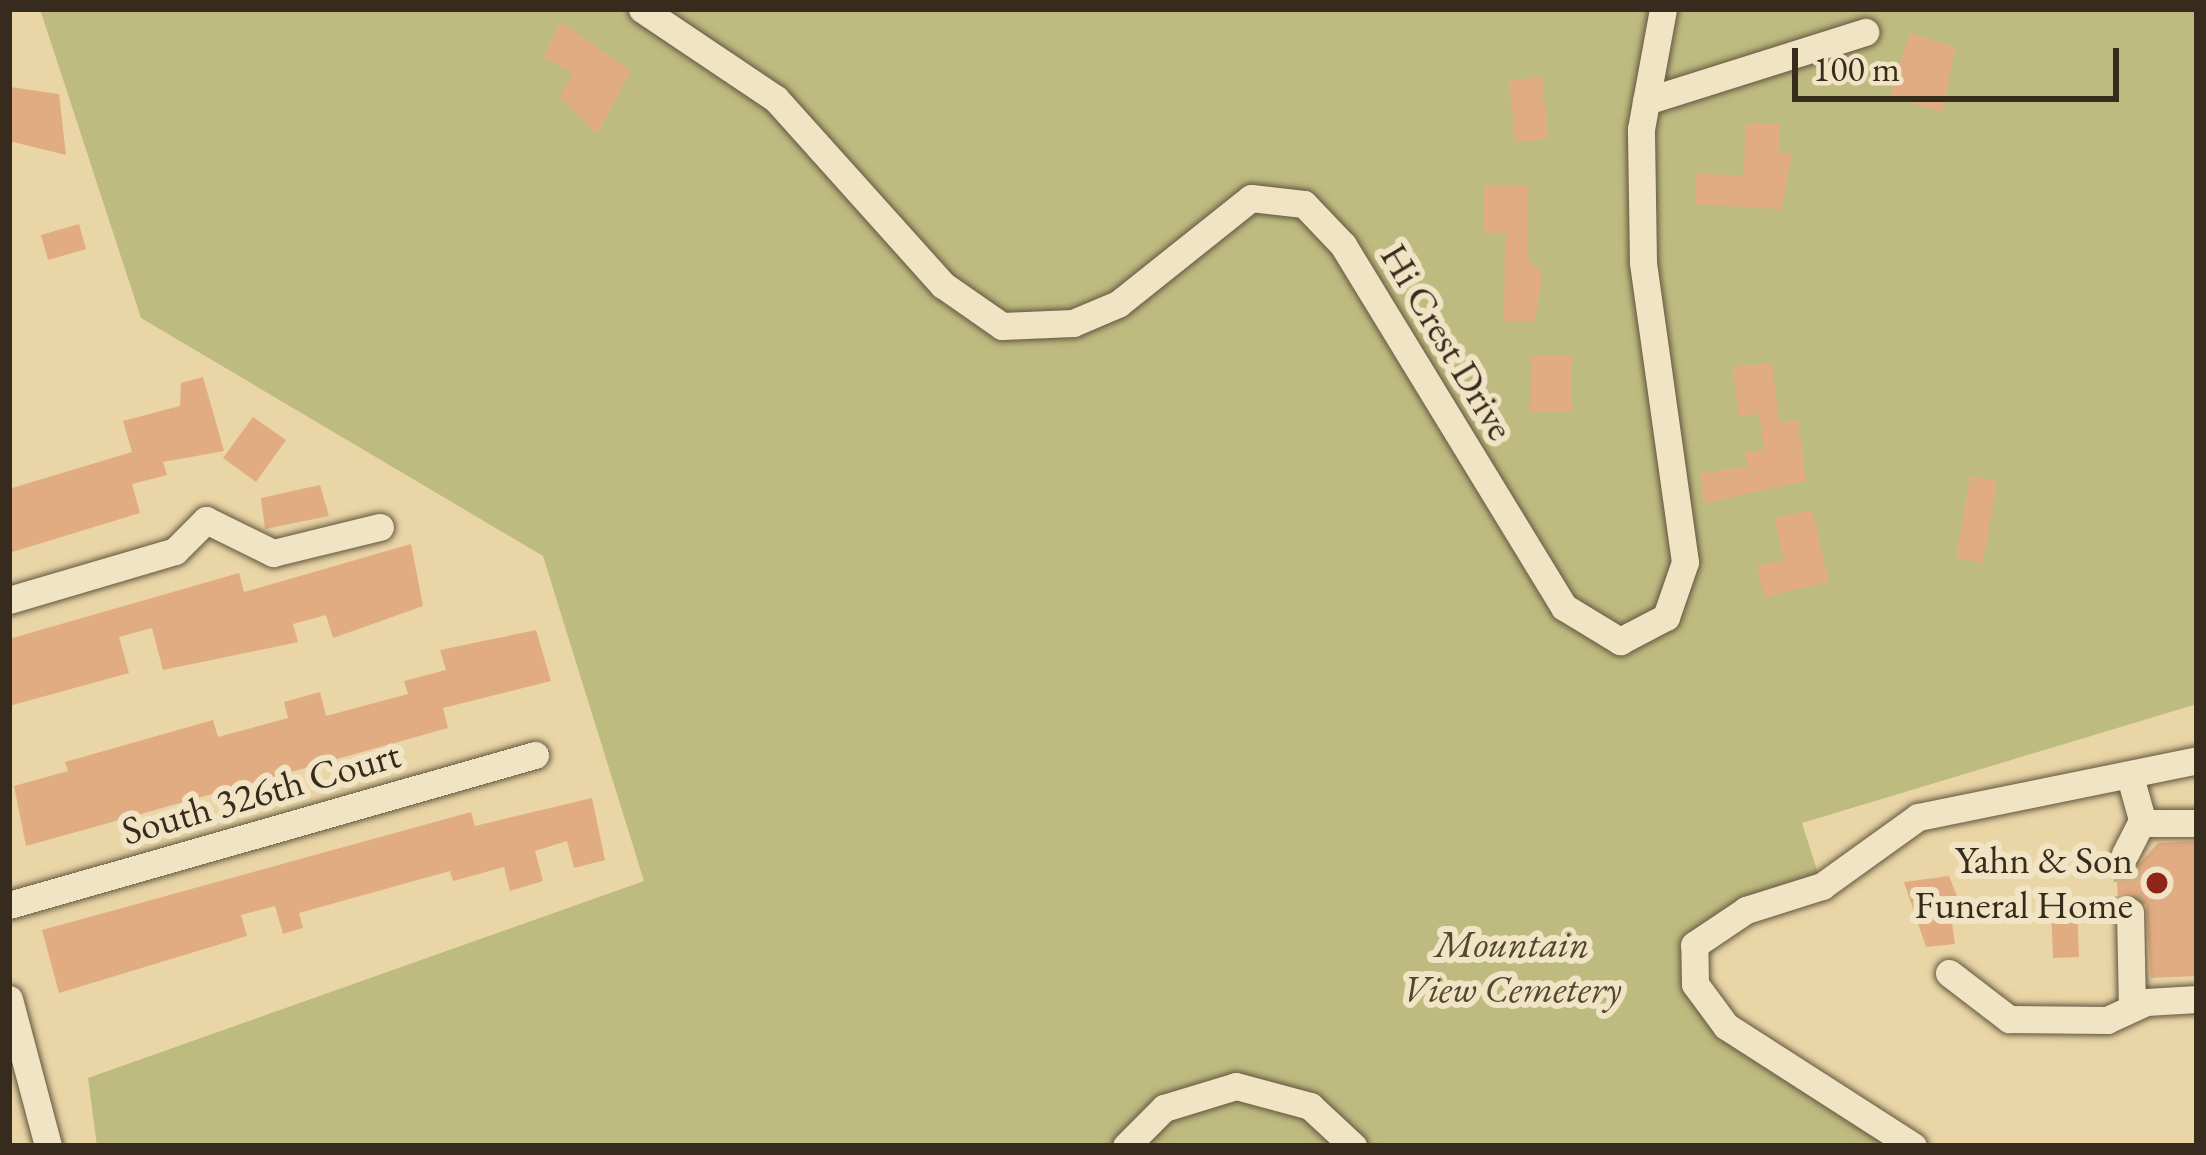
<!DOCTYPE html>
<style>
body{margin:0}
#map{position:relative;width:2206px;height:1155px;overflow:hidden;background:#e9d5a6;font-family:"EB Garamond",serif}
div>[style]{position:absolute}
.green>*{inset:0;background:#bebb81}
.building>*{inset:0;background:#e2ac82}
.minor-tunnel>*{height:27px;margin-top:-13.5px;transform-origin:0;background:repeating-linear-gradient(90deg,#c5b38a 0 27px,transparent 0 41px)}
.roads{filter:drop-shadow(0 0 3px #63563e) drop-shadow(0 0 3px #63563e)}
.minor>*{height:27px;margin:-13.5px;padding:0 13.5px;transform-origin:13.5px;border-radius:13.5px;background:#f1e4c5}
.dots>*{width:33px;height:33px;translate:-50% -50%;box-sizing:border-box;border:6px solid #f1e4c5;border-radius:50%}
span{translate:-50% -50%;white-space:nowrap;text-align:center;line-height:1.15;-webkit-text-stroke:12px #f1e4c5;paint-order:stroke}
.street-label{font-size:39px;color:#362b1c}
.poi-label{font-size:39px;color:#362b1c}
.right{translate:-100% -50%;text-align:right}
.park-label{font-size:39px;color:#514830;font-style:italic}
.frame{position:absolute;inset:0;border:12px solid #362b1c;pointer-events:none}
.scale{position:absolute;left:1792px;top:48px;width:327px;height:54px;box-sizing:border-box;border:6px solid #362b1c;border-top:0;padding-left:15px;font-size:36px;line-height:42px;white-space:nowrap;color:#362b1c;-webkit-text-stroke:9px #f1e4c5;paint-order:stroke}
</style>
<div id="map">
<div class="green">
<div style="clip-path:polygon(40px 9px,2197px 9px,2197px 704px,1802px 823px,1822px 886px,1694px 945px,1705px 1003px,1913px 1146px,97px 1146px,88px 1078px,644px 881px,543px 556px,141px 318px)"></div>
</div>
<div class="building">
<div style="clip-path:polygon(561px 22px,631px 71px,597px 134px,560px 97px,572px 73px,543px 57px)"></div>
<div style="clip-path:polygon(1910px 33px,1955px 47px,1943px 112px,1890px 96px)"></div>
<div style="clip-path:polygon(1542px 77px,1548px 139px,1515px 142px,1509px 80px)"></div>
<div style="clip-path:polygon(10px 87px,59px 94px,66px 155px,9px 141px)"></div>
<div style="clip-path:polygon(1745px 124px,1780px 124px,1779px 154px,1792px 154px,1781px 209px,1695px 204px,1695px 174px,1744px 175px)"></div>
<div style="clip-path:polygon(1484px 185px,1528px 185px,1528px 258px,1542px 273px,1535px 321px,1504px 321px,1505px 234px,1484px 234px)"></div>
<div style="clip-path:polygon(79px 224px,86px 249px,48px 260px,41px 235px)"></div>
<div style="clip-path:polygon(1531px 355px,1571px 356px,1571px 412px,1530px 411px)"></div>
<div style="clip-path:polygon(1772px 363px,1779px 422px,1798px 420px,1806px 481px,1704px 503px,1700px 473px,1747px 467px,1745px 452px,1764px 450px,1759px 414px,1739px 416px,1733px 367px)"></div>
<div style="clip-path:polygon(203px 377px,224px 451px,163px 462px,167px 475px,132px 484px,140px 513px,9px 553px,9px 489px,132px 452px,123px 421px,180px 406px,181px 383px)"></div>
<div style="clip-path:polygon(253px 417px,286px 440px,256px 482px,223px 458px)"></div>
<div style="clip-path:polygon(1970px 476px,1997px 481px,1983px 563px,1956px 558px)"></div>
<div style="clip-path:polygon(320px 485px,329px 516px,265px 529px,261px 498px)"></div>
<div style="clip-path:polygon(1812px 510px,1829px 582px,1764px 597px,1757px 566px,1784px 560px,1774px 518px)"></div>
<div style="clip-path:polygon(411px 544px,423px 606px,333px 638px,326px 615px,293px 624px,298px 642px,163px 670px,152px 628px,119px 637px,129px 673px,9px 706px,9px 639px,239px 573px,244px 592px)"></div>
<div style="clip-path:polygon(536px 630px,551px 681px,443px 708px,448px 728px,26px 846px,14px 786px,68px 771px,65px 762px,213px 720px,218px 737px,288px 718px,284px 702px,320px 692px,326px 716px,408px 694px,404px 681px,446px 670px,440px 650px)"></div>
<div style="clip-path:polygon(592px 798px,605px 860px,574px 868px,567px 841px,535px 851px,543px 881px,510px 891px,504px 867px,453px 881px,450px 871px,299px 913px,303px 928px,283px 934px,275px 906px,241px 915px,247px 936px,59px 993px,42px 930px,471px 812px,475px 826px)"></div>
<div style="clip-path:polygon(2197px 841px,2197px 976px,2151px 978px,2146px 904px,2118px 899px,2116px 869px,2134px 870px,2158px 843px)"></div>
<div style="clip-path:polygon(1949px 876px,1964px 914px,1951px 916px,1955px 944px,1926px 947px,1904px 882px)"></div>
<div style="clip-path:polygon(2077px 907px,2079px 957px,2053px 958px,2051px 908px)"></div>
</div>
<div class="minor-tunnel">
<div style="left:2125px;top:854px;width:58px;rotate:85.1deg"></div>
</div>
<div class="roads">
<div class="minor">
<div style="left:642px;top:9px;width:161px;rotate:33.9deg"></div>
<div style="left:776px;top:99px;width:250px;rotate:48.1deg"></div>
<div style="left:943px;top:285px;width:72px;rotate:34.8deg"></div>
<div style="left:1002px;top:326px;width:71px;rotate:-2.4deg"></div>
<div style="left:1073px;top:323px;width:49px;rotate:-22.9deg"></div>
<div style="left:1118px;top:304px;width:170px;rotate:-38.6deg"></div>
<div style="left:1251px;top:198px;width:53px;rotate:6.5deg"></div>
<div style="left:1304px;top:204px;width:57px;rotate:46.4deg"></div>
<div style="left:1343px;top:245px;width:424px;rotate:58.6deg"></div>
<div style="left:1564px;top:607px;width:66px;rotate:31.3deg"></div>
<div style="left:1620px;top:641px;width:52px;rotate:-27.6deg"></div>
<div style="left:1666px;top:617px;width:58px;rotate:-70.9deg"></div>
<div style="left:1685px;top:562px;width:303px;rotate:-98deg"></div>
<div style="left:1643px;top:262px;width:133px;rotate:-90.9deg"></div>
<div style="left:1641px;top:129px;width:122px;rotate:-79.6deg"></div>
<div style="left:1646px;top:101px;width:230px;rotate:-17.5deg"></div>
<div style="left:9px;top:600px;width:173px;rotate:-16.4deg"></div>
<div style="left:175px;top:551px;width:44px;rotate:-45deg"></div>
<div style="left:206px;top:520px;width:75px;rotate:26.2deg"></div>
<div style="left:273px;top:553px;width:110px;rotate:-13.7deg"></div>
<div style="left:2131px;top:780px;width:45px;rotate:74.4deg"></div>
<div style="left:2143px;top:823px;width:54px"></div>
<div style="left:2125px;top:854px;width:37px;rotate:-63deg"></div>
<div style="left:9px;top:905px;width:547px;rotate:-15.92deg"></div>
<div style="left:2130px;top:912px;width:96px;rotate:88.8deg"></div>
<div style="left:1949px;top:973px;width:76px;rotate:37.5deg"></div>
<div style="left:2009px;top:1019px;width:98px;rotate:0.6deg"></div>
<div style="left:2107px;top:1020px;width:43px;rotate:-24.8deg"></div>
<div style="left:2146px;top:1002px;width:51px;rotate:-3.4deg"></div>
<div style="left:9px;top:999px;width:152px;rotate:75.1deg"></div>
<div style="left:1126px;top:1146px;width:54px;rotate:-45deg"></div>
<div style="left:1164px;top:1108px;width:75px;rotate:-17deg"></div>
<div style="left:1236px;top:1086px;width:77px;rotate:15.1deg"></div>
<div style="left:1310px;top:1106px;width:59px;rotate:42.9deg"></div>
<div style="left:1913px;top:1146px;width:222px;rotate:-147.3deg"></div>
<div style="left:1726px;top:1026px;width:52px;rotate:-126.4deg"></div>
<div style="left:1695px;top:984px;width:39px;rotate:-91deg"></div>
<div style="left:1694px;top:945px;width:63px;rotate:-33.9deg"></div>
<div style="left:1746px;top:910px;width:80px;rotate:-17.5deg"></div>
<div style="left:1822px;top:886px;width:118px;rotate:-35.7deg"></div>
<div style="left:1918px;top:817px;width:285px;rotate:-11.5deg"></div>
</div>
</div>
<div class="dots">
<div style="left:2157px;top:883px;background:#8f2418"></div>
</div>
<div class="street-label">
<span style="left:1447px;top:342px;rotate:59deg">Hi Crest Drive</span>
<span style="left:261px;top:793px;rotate:-16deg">South 326th Court</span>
</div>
<div class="poi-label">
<span class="right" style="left:2133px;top:883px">Yahn &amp; Son<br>Funeral Home</span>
</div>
<div class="park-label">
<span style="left:1512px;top:967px">Mountain<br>View Cemetery</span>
</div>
<div class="frame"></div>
<div class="scale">100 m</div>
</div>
